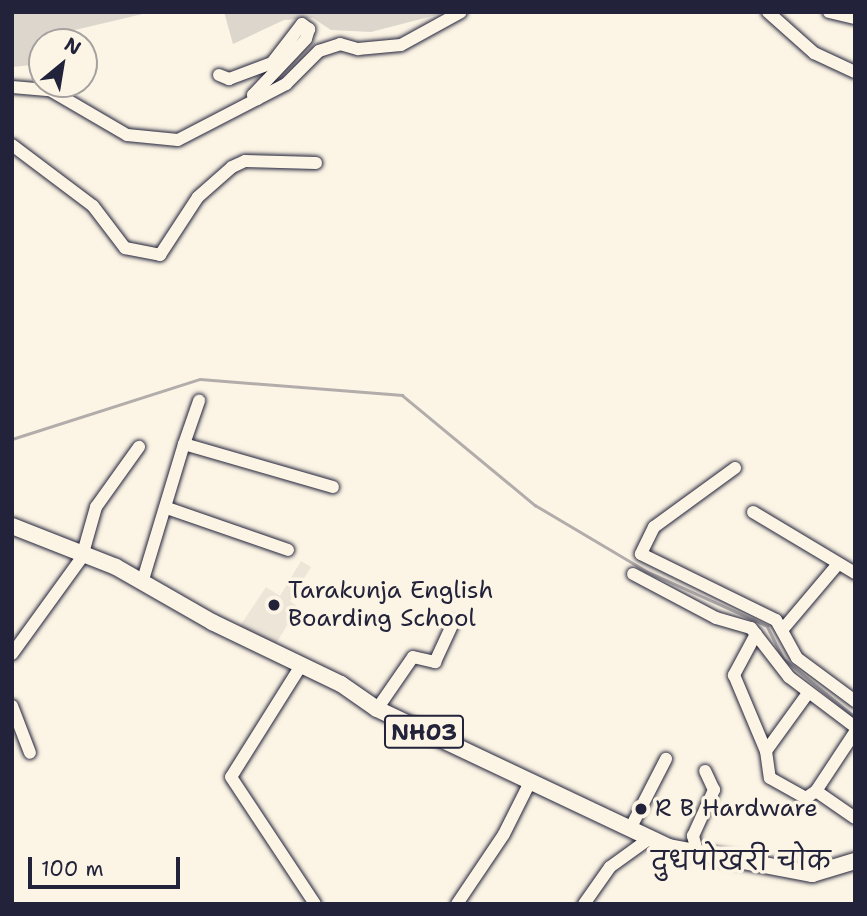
<!DOCTYPE html>
<meta charset="utf-8">
<style>
body{margin:0}
#map{position:relative;width:867px;height:916px;overflow:hidden;background:#fcf5e5;font-family:"Shantell Sans","Playpen Sans Deva",sans-serif}
div>[style]{position:absolute}
.built>*{inset:0;background:#ece5d8}
.green>*{inset:0;background:#dcd6cc}
.stream>*{height:2.5px;margin:-1.25px;padding:0 1.25px;transform-origin:1.25px;border-radius:1.25px;background:#b2adab}
.roads{filter:drop-shadow(0 0 2px #22223b) drop-shadow(0 0 2px #22223b)}
.minor>*{height:12px;margin:-6px;padding:0 6px;transform-origin:6px;border-radius:6px;background:#fcf5e5}
.major>*{height:16px;margin:-8px;padding:0 8px;transform-origin:8px;border-radius:8px;background:#fcf5e5}
.dots>*{width:19px;height:19px;translate:-50% -50%;box-sizing:border-box;border:4px solid #fcf5e5;border-radius:50%}
span{translate:-50% -50%;white-space:nowrap;text-align:center;line-height:1.15;-webkit-text-stroke:7px #fcf5e5;paint-order:stroke}
.shield-label span{padding:2px 5px;background:#fcf5e5;border:2px solid;border-radius:5px;-webkit-text-stroke-width:0}
.shield-label{font-size:23px;color:#22223b;font-weight:700}
.poi-label{font-size:24px;color:#22223b}
.left{translate:0 -50%;text-align:left}
.neighbourhood-label{font-size:26px;color:#22223b}
.frame{position:absolute;inset:0;border:14px solid #22223b;pointer-events:none}
.north{position:absolute;left:28px;top:28px;width:70px;height:70px;box-sizing:border-box;background:#fcf5e5;border:2px solid #a5a1a1;border-radius:50%;rotate:30deg;font-size:19px;font-weight:700;line-height:28px;text-align:center;color:#22223b}
.north::after{content:'';display:block;margin:auto;width:24px;height:32px;background:#22223b;clip-path:polygon(50% 0,100% 100%,50% 72%,0 100%)}
.scale{position:absolute;left:28px;top:857px;width:152px;height:32px;box-sizing:border-box;border:4px solid #22223b;border-top:0;padding-left:9px;font-size:21px;line-height:24px;white-space:nowrap;color:#22223b;-webkit-text-stroke:5px #fcf5e5;paint-order:stroke}
</style>
<div id="map">
<div class="built">
<div style="clip-path:polygon(301px 561px,311px 567px,290px 601px,298px 607px,274px 647px,240px 626px,266px 587px,280px 596px)"></div>
</div>
<div class="green">
<div style="clip-path:polygon(12px 12px,151px 12px,75px 30px,64px 42px,42px 42px,42px 64px,12px 67px)"></div>
<div style="clip-path:polygon(224px 12px,448px 12px,371px 32px,331px 30px,313px 18px,284px 20px,233px 44px)"></div>
</div>
<div class="stream">
<div style="left:12px;top:439px;width:197px;rotate:-17.7deg"></div>
<div style="left:200px;top:379px;width:203px;rotate:4.5deg"></div>
<div style="left:402px;top:395px;width:173px;rotate:39.6deg"></div>
<div style="left:535px;top:505px;width:129px;rotate:30.7deg"></div>
<div style="left:646px;top:571px;width:133px;rotate:24.4deg"></div>
<div style="left:767px;top:626px;width:37px;rotate:63deg"></div>
<div style="left:784px;top:659px;width:92px;rotate:39.2deg"></div>
</div>
<div class="roads">
<div class="minor">
<div style="left:768px;top:12px;width:62px;rotate:41.7deg"></div>
<div style="left:814px;top:53px;width:45px;rotate:24.9deg"></div>
<div style="left:829px;top:12px;width:27px;rotate:13deg"></div>
<div style="left:219px;top:75px;width:11px;rotate:22deg"></div>
<div style="left:229px;top:79px;width:46px;rotate:-20.4deg"></div>
<div style="left:272px;top:63px;width:49px;rotate:-52.4deg"></div>
<div style="left:302px;top:24px;width:9px;rotate:36deg"></div>
<div style="left:309px;top:29px;width:10px;rotate:107deg"></div>
<div style="left:306px;top:39px;width:77px;rotate:133.4deg"></div>
<div style="left:253px;top:95px;width:6px;rotate:45deg"></div>
<div style="left:12px;top:87px;width:38px;rotate:5deg"></div>
<div style="left:50px;top:90px;width:89px;rotate:30.3deg"></div>
<div style="left:127px;top:135px;width:51px;rotate:5.6deg"></div>
<div style="left:178px;top:140px;width:122px;rotate:-27.4deg"></div>
<div style="left:286px;top:84px;width:47px;rotate:-45deg"></div>
<div style="left:319px;top:51px;width:22px;rotate:-18deg"></div>
<div style="left:340px;top:44px;width:19px;rotate:16deg"></div>
<div style="left:358px;top:49px;width:43px;rotate:-5.3deg"></div>
<div style="left:401px;top:45px;width:68px;rotate:-28.8deg"></div>
<div style="left:12px;top:145px;width:101px;rotate:37deg"></div>
<div style="left:93px;top:206px;width:53px;rotate:52.7deg"></div>
<div style="left:125px;top:248px;width:36px;rotate:11deg"></div>
<div style="left:160px;top:255px;width:69px;rotate:-56.8deg"></div>
<div style="left:198px;top:197px;width:45px;rotate:-41.4deg"></div>
<div style="left:232px;top:167px;width:14px;rotate:-25deg"></div>
<div style="left:245px;top:161px;width:71px;rotate:1.6deg"></div>
<div style="left:184px;top:444px;width:46px;rotate:-70.8deg"></div>
<div style="left:735px;top:468px;width:100px;rotate:143.9deg"></div>
<div style="left:654px;top:527px;width:30px;rotate:116deg"></div>
<div style="left:641px;top:554px;width:150px;rotate:26.1deg"></div>
<div style="left:776px;top:620px;width:43px;rotate:61.1deg"></div>
<div style="left:797px;top:658px;width:72px;rotate:36.6deg"></div>
<div style="left:167px;top:508px;width:128px;rotate:19.1deg"></div>
<div style="left:753px;top:512px;width:119px;rotate:30.9deg"></div>
<div style="left:83px;top:553px;width:48px;rotate:-74.2deg"></div>
<div style="left:96px;top:507px;width:74px;rotate:-54.4deg"></div>
<div style="left:633px;top:574px;width:94px;rotate:27.9deg"></div>
<div style="left:716px;top:618px;width:36px;rotate:16deg"></div>
<div style="left:751px;top:628px;width:62px;rotate:52.2deg"></div>
<div style="left:789px;top:677px;width:83px;rotate:37.1deg"></div>
<div style="left:142px;top:583px;width:145px;rotate:-73.2deg"></div>
<div style="left:184px;top:444px;width:155px;rotate:16.1deg"></div>
<div style="left:783px;top:629px;width:85px;rotate:-49.8deg"></div>
<div style="left:756px;top:634px;width:47px;rotate:118.2deg"></div>
<div style="left:734px;top:675px;width:82px;rotate:67.2deg"></div>
<div style="left:766px;top:751px;width:27px;rotate:82deg"></div>
<div style="left:770px;top:778px;width:41px;rotate:29.1deg"></div>
<div style="left:806px;top:798px;width:12px;rotate:-35deg"></div>
<div style="left:816px;top:791px;width:47px;rotate:34.7deg"></div>
<div style="left:12px;top:654px;width:125px;rotate:-54.1deg"></div>
<div style="left:302px;top:664px;width:133px;rotate:122.1deg"></div>
<div style="left:231px;top:777px;width:152px;rotate:56.5deg"></div>
<div style="left:12px;top:706px;width:50px;rotate:69deg"></div>
<div style="left:377px;top:709px;width:63px;rotate:-55.3deg"></div>
<div style="left:413px;top:657px;width:23px;rotate:13deg"></div>
<div style="left:435px;top:662px;width:43px;rotate:-65.2deg"></div>
<div style="left:766px;top:751px;width:72px;rotate:-54.1deg"></div>
<div style="left:816px;top:791px;width:71px;rotate:-56.5deg"></div>
<div style="left:630px;top:829px;width:79px;rotate:-62.8deg"></div>
<div style="left:697px;top:851px;width:16px;rotate:-105deg"></div>
<div style="left:693px;top:836px;width:51px;rotate:-65.5deg"></div>
<div style="left:714px;top:790px;width:21px;rotate:-115deg"></div>
<div style="left:457px;top:904px;width:84px;rotate:-56.1deg"></div>
<div style="left:504px;top:834px;width:60px;rotate:-63.4deg"></div>
<div style="left:584px;top:904px;width:45px;rotate:-54.9deg"></div>
<div style="left:610px;top:867px;width:48px;rotate:-35.7deg"></div>
</div>
<div class="major">
<div style="left:12px;top:526px;width:112px;rotate:21.5deg"></div>
<div style="left:116px;top:567px;width:111px;rotate:29.8deg"></div>
<div style="left:212px;top:622px;width:143px;rotate:25.7deg"></div>
<div style="left:341px;top:684px;width:44px;rotate:34.8deg"></div>
<div style="left:377px;top:709px;width:323px;rotate:25.3deg"></div>
<div style="left:669px;top:847px;width:146px;rotate:10.7deg"></div>
<div style="left:812px;top:874px;width:45px;rotate:-16.8deg"></div>
</div>
</div>
<div class="dots">
<div style="left:274px;top:605px;background:#22223b"></div>
<div style="left:641px;top:809px;background:#22223b"></div>
</div>
<div class="shield-label">
<span style="left:424px;top:732px">NH03</span>
</div>
<div class="poi-label">
<span class="left" style="left:288px;top:605px">Tarakunja English<br>Boarding School</span>
<span class="left" style="left:655px;top:809px">R B Hardware</span>
</div>
<div class="neighbourhood-label">
<span style="left:741px;top:861px">दुधपोखरी चोक</span>
</div>
<div class="frame"></div>
<div class="north">N</div>
<div class="scale">100 m</div>
</div>
